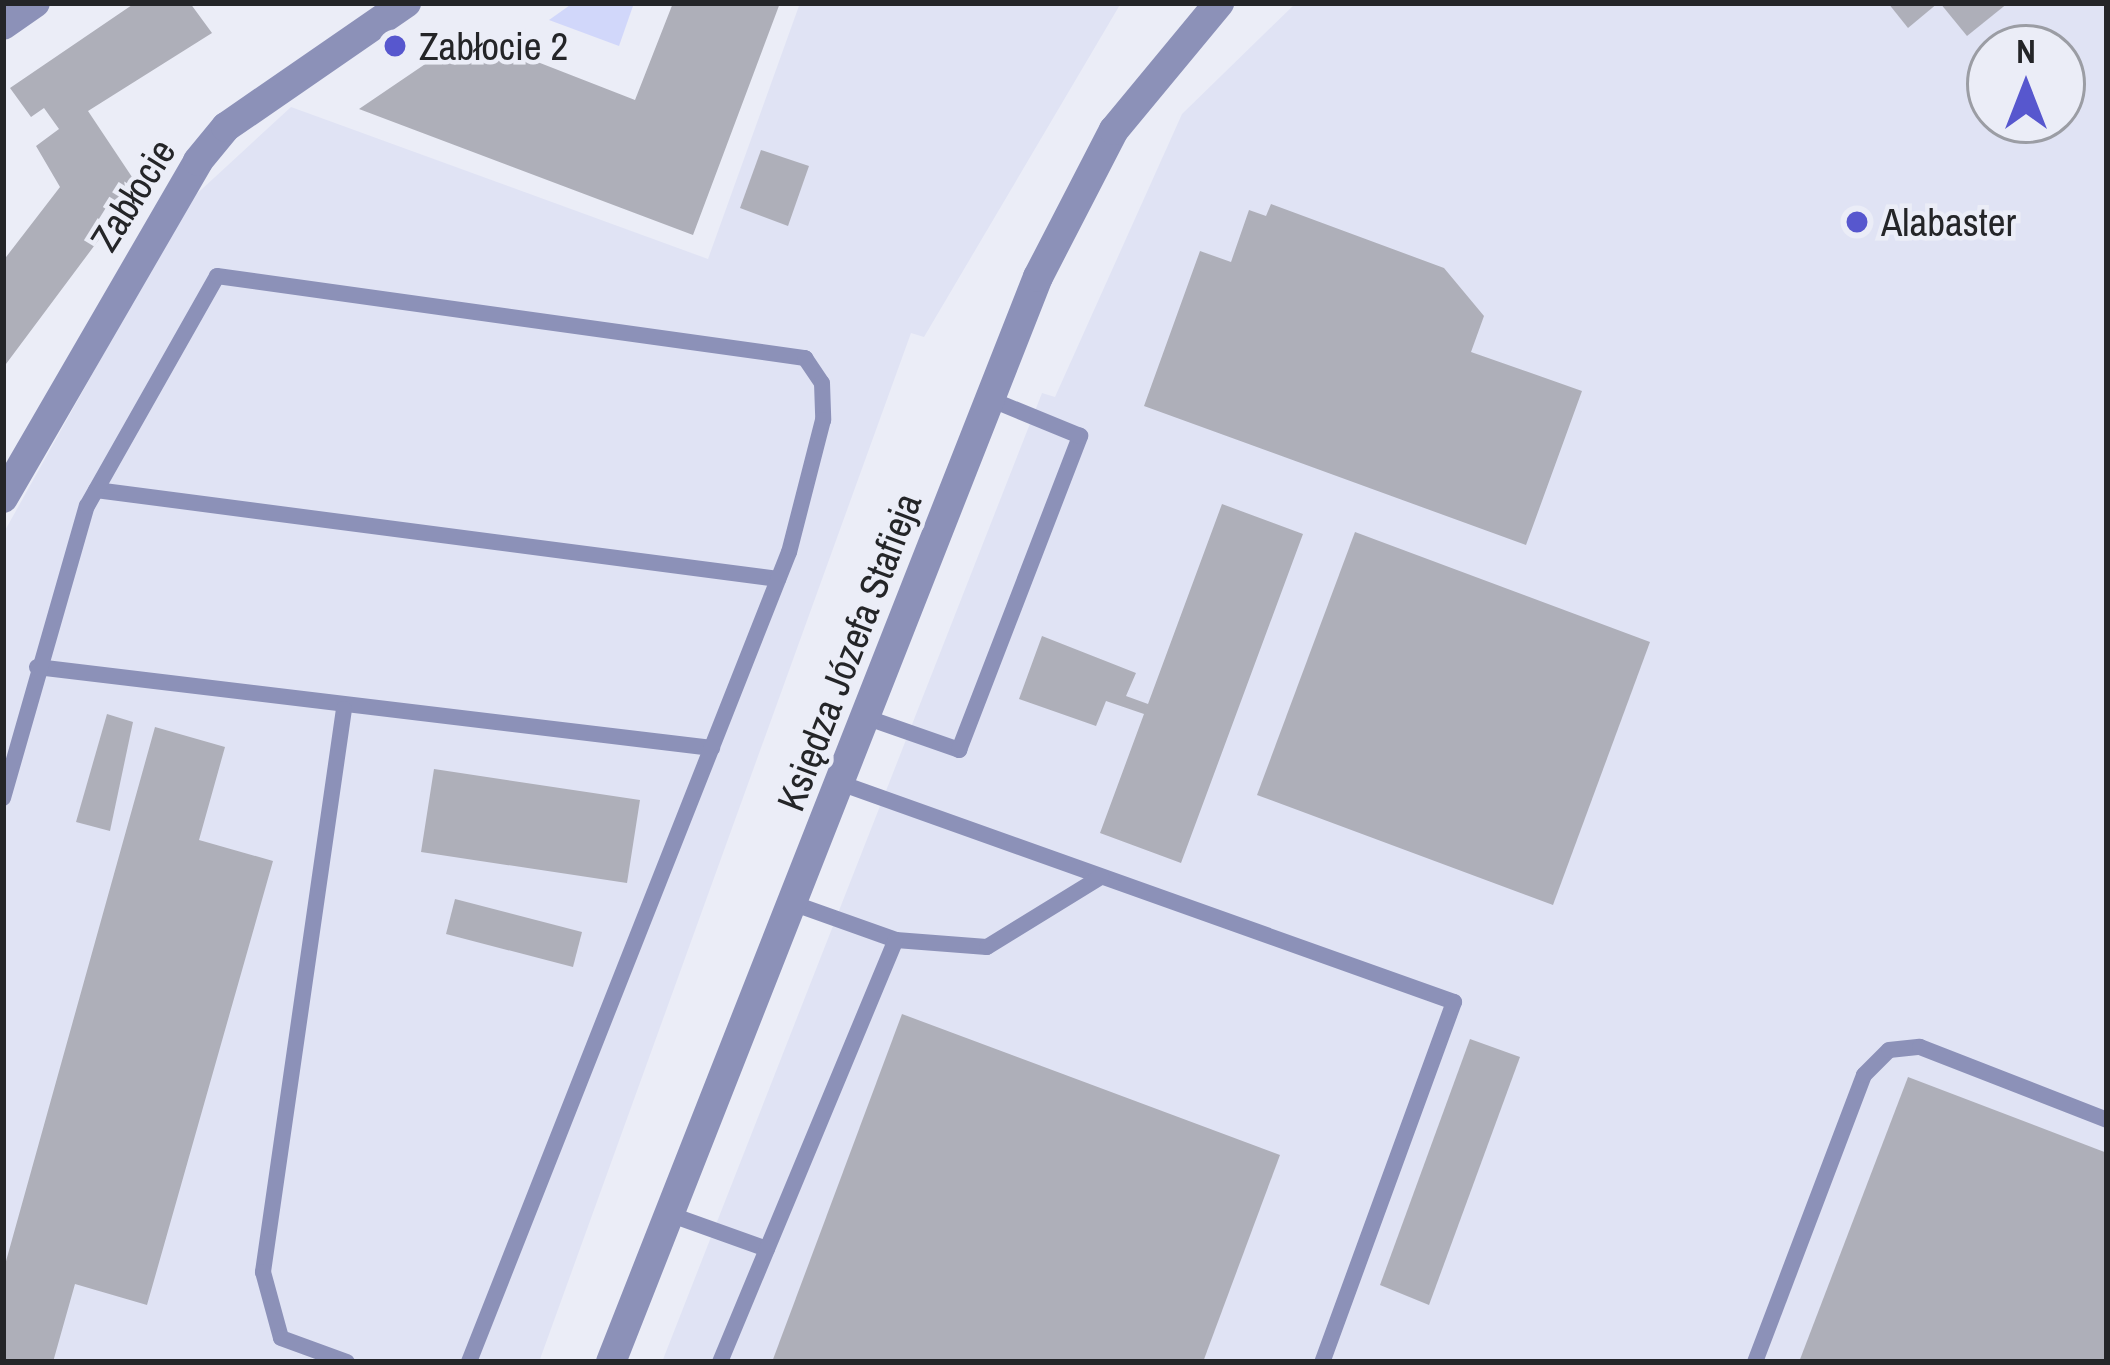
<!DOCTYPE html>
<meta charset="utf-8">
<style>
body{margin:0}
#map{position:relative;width:2110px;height:1365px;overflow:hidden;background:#ebedf7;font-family:"Archivo Narrow",sans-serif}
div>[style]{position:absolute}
.built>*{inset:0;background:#e0e3f4}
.green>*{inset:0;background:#d1d7fa}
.building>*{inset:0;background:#aeafb9}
.lane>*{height:16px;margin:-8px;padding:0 8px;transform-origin:8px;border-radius:8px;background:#8c91b8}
.street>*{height:30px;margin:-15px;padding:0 15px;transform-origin:15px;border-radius:15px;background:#8c91b8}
.dots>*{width:33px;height:33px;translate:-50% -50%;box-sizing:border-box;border:6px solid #ebedf7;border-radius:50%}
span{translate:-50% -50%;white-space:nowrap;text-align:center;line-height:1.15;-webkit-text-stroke:9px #ebedf7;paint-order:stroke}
.poi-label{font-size:39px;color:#242528}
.left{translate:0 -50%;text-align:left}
.street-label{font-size:39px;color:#242528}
.frame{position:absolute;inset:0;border:6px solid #242528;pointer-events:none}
.north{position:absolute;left:1966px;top:24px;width:120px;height:120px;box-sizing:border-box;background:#ebedf7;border:3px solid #9b9da4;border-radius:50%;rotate:0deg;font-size:33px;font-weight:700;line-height:48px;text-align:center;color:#242528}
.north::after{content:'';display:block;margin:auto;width:42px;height:54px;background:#5757ce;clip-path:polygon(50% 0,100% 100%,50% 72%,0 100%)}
</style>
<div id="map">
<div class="built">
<div style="clip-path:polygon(800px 3px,1121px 3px,924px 337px,911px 333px,539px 1362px,3px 1362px,3px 534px,189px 201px,291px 107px,708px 259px)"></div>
<div style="clip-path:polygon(evenodd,1296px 3px,2107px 3px,2107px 1362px,662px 1362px,1042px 393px,1055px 397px,1182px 114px,1296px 3px,1990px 48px,2062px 48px,2062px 120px,1990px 120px,1990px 48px)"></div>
</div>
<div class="green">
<div style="clip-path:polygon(573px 3px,634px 3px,619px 46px,549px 20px)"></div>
</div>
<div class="building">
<div style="clip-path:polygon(190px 3px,212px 33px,88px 111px,136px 183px,107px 206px,97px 222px,106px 230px,3px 368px,3px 261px,60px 187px,36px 146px,59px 129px,44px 108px,31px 117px,10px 88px,132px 5px)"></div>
<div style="clip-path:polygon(673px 3px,780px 3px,693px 235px,359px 109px,468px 35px,635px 100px)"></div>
<div style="clip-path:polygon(1888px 3px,1938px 3px,1908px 28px)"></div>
<div style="clip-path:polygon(1940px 3px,2008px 3px,1967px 36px)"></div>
<div style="clip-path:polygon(761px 150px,809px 166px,788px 226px,740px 208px)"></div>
<div style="clip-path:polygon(1271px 204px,1444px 268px,1484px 316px,1471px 352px,1582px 391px,1526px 545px,1144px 406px,1200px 251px,1231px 262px,1249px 210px,1266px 216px)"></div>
<div style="clip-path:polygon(1222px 504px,1303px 534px,1181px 863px,1100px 833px,1144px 714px,1106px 701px,1096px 726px,1019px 699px,1042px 636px,1136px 673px,1126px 696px,1148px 704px)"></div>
<div style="clip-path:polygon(1355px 532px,1650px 642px,1553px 905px,1257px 795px)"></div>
<div style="clip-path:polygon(107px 714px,133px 722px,110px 831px,76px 822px)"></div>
<div style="clip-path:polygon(155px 727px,225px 747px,199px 840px,273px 861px,147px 1305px,75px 1284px,53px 1362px,3px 1362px,3px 1272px)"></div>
<div style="clip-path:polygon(434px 769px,640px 800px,627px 883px,421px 852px)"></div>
<div style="clip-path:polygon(455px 899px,582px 932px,573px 967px,446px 934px)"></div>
<div style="clip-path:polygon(902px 1014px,1280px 1155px,1203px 1362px,772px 1362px)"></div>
<div style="clip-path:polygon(1470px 1039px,1520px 1057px,1429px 1305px,1380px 1285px)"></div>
<div style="clip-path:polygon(1908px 1077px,2107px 1153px,2107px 1362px,1799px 1362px)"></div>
</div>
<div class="lane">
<div style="left:96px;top:490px;width:688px;rotate:7.43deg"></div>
<div style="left:37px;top:667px;width:680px;rotate:6.84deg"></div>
<div style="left:344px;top:709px;width:569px;rotate:98.19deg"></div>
<div style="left:263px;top:1272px;width:68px;rotate:74.7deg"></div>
<div style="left:281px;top:1338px;width:70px;rotate:20deg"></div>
<div style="left:865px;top:717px;width:100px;rotate:19.3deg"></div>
<div style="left:959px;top:750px;width:337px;rotate:-68.9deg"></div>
<div style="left:1080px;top:436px;width:97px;rotate:-157.7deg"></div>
<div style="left:840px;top:783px;width:652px;rotate:19.63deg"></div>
<div style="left:1454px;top:1002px;width:383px;rotate:110.1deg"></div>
<div style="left:3px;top:798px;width:304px;rotate:-74deg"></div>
<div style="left:87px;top:506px;width:264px;rotate:-60.5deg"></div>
<div style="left:217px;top:276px;width:594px;rotate:7.94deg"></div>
<div style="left:805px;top:358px;width:30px;rotate:56deg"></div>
<div style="left:822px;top:383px;width:37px;rotate:88deg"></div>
<div style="left:823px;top:420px;width:136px;rotate:104.4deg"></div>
<div style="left:789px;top:552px;width:871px;rotate:111.56deg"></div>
<div style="left:792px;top:903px;width:110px;rotate:19.6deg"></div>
<div style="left:896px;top:940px;width:91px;rotate:4.4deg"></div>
<div style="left:987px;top:947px;width:134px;rotate:-31.6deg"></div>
<div style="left:669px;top:1214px;width:104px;rotate:19.7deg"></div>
<div style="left:720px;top:1362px;width:457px;rotate:-67.4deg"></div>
<div style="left:1755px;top:1362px;width:307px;rotate:-69.2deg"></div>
<div style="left:1864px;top:1075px;width:35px;rotate:-45deg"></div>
<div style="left:1889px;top:1050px;width:31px;rotate:-6deg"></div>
<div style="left:1920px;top:1047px;width:201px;rotate:21.3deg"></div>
</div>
<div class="street">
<div style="left:3px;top:25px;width:39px;rotate:-35deg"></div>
<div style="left:3px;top:498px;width:389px;rotate:-59.9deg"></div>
<div style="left:198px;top:161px;width:44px;rotate:-50.5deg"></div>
<div style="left:226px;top:127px;width:219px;rotate:-34.6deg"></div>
<div style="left:611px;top:1362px;width:1166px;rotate:-68.52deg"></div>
<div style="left:1038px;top:277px;width:165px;rotate:-62.7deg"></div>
<div style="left:1114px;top:130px;width:165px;rotate:-50.4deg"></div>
</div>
<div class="dots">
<div style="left:395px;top:46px;background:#5757ce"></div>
<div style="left:1857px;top:222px;background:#5757ce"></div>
</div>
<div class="poi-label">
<span class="left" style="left:419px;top:46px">Zabłocie 2</span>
<span class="left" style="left:1881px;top:222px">Alabaster</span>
</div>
<div class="street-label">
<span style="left:133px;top:195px;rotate:-58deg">Zabłocie</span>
<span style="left:849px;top:652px;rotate:-69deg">Księdza Józefa Stafieja</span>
</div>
<div class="frame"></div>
<div class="north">N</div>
</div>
